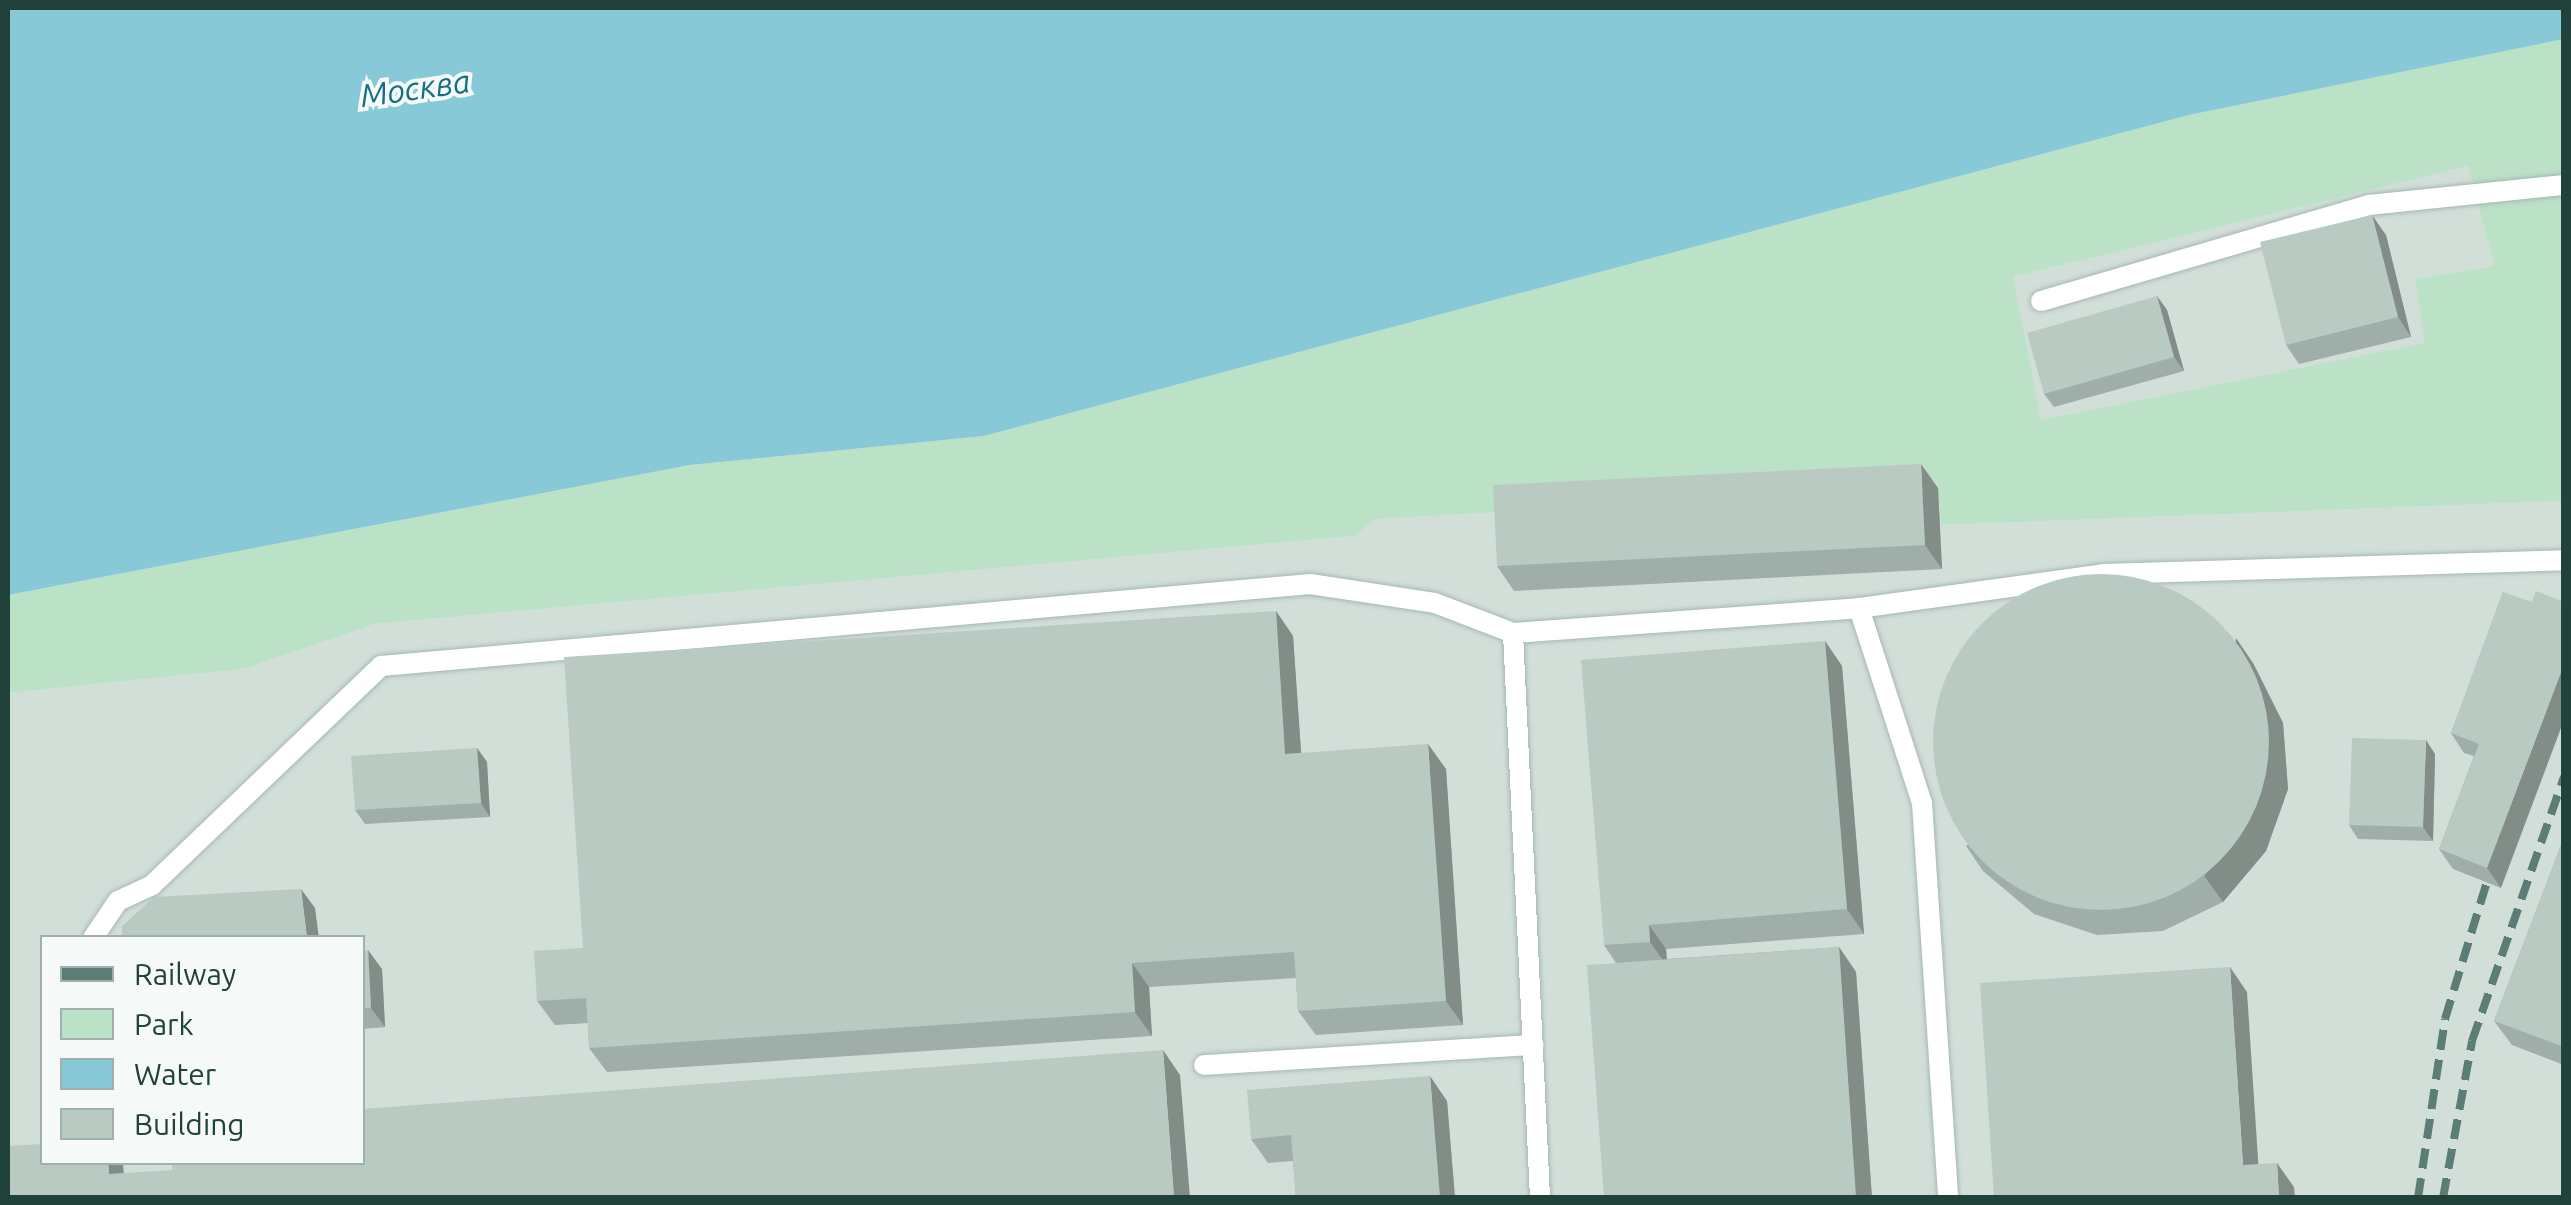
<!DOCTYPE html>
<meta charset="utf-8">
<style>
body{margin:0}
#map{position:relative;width:2571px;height:1205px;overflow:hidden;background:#e4efea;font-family:Ubuntu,sans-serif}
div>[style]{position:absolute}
.built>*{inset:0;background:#d2dfd9}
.green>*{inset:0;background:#bbe1c7}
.water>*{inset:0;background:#88c9d8}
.roads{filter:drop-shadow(0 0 2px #a6b8b2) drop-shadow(0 0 2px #a6b8b2)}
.lane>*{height:20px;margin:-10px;padding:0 10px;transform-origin:10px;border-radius:10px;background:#fff}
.rail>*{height:8px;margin-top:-4px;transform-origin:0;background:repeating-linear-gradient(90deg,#5c7d75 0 20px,transparent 0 30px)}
.wall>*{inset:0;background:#9faea8}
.shaded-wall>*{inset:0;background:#828d88}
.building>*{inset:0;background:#b9cac3}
.round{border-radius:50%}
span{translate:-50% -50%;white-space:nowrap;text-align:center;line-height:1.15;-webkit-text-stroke:8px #f5faf8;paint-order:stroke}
.water-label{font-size:32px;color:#156e84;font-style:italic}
.frame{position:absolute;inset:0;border:10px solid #21423a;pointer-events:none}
.legend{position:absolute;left:40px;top:935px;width:325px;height:230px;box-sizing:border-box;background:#f5faf8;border:2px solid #a0b0ac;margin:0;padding:12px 18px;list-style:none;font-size:30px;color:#21423a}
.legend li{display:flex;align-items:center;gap:20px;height:50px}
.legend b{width:50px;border:2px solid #a0b0ac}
</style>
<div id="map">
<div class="built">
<div style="clip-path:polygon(2468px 166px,2494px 266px,2426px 343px,2041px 421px,2012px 277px)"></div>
<div style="clip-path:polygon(evenodd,1938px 488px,1943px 525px,2563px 501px,2563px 1197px,8px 1197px,8px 693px,244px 669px,375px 624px,1354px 536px,1375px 519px,1938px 488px,42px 938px,362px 938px,362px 1162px,42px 1162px,42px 938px)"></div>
</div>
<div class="green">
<div style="clip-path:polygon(evenodd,2563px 39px,2563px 501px,1942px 525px,1937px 488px,1376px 519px,1354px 536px,375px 624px,244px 669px,8px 693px,8px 595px,690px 465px,984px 436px,2189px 115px,2563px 39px,2468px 166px,2494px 266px,2415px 279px,2425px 343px,2041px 420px,2013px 277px,2468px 166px)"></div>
</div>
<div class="water">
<div style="clip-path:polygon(8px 8px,2563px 8px,2564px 39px,2189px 115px,984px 436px,690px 465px,8px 595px)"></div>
</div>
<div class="roads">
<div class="lane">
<div style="left:2041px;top:301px;width:342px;rotate:-16.3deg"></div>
<div style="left:2369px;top:205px;width:196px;rotate:-5.9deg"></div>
<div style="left:1859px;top:608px;width:205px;rotate:72.1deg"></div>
<div style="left:1922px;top:803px;width:396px;rotate:86.2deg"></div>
<div style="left:1513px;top:633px;width:566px;rotate:87.26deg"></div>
<div style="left:93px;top:938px;width:45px;rotate:-56deg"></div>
<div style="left:118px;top:901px;width:38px;rotate:-25deg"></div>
<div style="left:152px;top:885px;width:317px;rotate:-43.7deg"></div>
<div style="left:381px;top:666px;width:933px;rotate:-5.04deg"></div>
<div style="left:1310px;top:584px;width:126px;rotate:8.6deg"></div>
<div style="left:1435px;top:603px;width:84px;rotate:21deg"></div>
<div style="left:1513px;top:633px;width:347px;rotate:-4.1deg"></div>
<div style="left:1859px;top:608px;width:248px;rotate:-7.9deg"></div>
<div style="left:2105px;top:574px;width:459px;rotate:-1.7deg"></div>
<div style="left:1204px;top:1065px;width:330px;rotate:-3.5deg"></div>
</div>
</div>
<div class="rail">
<div style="left:2418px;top:1198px;width:181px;rotate:-81.4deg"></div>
<div style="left:2445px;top:1019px;width:143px;rotate:-73deg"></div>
<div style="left:2443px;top:1198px;width:160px;rotate:-79.5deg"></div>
<div style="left:2472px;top:1041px;width:280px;rotate:-70.8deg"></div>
</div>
<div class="wall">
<div style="clip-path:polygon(2386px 235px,2411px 337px,2299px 364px,2286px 345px)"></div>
<div style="clip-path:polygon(2157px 296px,2167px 310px,2184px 371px,2054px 407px,2044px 394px)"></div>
<div style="clip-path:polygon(1938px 488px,1942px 569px,1514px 591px,1497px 566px)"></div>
<div style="clip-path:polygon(2503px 592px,2501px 888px,2453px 869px,2439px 849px,2474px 756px,2464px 753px,2451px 733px)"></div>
<div style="clip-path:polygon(1276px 611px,1293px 636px,1301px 753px,1446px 769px,1463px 1025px,1316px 1035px,1298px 1011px,1296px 978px,1149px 987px,1152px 1036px,607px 1072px,589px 1048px,588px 1023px,555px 1025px,537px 1001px)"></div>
<div style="clip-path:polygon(1825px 641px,1842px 666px,1864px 934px,1666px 949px,1667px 959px,1839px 947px,1856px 972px,1872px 1198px,1604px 1198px,1616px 963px,1604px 945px)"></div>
<div style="clip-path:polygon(2253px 663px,2283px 723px,2288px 789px,2266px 851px,2223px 902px,2163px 931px,2097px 935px,2034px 914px,1983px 871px,1966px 846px)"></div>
<div style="clip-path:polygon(477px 748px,487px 762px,490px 817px,365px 824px,355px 810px)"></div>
<div style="clip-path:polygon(2435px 754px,2433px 841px,2358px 839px,2349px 825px)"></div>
<div style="clip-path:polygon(2564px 837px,2564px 1065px,2512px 1045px,2494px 1021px)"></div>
<div style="clip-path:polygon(362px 950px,382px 969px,385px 1027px,362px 1029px)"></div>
<div style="clip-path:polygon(1447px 1101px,1455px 1198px,1296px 1198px,1293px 1161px,1268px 1163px,1251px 1139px)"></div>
</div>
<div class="shaded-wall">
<div style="clip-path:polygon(2372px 215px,2386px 235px,2411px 337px,2398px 317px)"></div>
<div style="clip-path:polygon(2157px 296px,2167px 310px,2184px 371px,2174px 357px)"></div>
<div style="clip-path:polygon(1921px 464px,1938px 488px,1942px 569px,1925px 545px)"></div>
<div style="clip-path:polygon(1276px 611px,1293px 636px,1303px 779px,1285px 754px)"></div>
<div style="clip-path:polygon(2236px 638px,2253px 663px,2283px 723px,2288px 789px,2266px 851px,2223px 902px,2205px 877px)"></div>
<div style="clip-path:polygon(1825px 641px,1842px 666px,1864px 934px,1847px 909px)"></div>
<div style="clip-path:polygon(2564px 664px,2564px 720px,2501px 888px,2487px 868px)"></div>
<div style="clip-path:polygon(2426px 740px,2435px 754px,2433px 841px,2423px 827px)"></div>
<div style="clip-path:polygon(1428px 744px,1446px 769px,1463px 1025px,1446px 1001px)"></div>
<div style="clip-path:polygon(477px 748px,487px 762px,490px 817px,481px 803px)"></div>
<div style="clip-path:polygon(301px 889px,315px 908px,319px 938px,307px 938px)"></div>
<div style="clip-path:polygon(1649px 925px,1666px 949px,1667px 966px,1650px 942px)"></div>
<div style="clip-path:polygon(1839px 947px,1856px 972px,1872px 1198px,1856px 1198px)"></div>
<div style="clip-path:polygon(368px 950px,382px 969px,385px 1027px,371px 1008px)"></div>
<div style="clip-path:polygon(1132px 963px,1149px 987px,1152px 1036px,1135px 1012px)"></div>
<div style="clip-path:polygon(2230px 967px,2247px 992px,2260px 1189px,2243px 1165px)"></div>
<div style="clip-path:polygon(1163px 1050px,1180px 1075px,1190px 1198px,1174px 1198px)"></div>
<div style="clip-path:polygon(1430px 1076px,1447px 1101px,1455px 1198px,1440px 1198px)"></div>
<div style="clip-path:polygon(108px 1162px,122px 1162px,123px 1164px,126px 1198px,109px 1174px)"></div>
<div style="clip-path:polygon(2277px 1163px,2294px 1187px,2295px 1198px,2279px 1198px)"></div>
</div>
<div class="building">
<div style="clip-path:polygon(2372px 215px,2398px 317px,2286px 345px,2260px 242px)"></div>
<div style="clip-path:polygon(2157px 296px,2174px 357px,2044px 394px,2027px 333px)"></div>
<div style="clip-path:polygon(1921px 464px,1925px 545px,1497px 566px,1493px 485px)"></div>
<div class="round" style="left:1933px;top:574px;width:336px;height:336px"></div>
<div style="clip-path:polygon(2536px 591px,2564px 602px,2564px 664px,2487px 868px,2439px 849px,2479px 744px,2451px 733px,2503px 592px,2532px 602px)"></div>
<div style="clip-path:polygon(1276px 611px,1285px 754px,1428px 744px,1446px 1001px,1298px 1011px,1294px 952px,1132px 963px,1135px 1012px,589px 1048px,586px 998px,537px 1001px,534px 951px,583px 948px,564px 657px)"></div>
<div style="clip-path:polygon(1825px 641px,1847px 909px,1649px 925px,1650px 942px,1604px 945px,1581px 660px)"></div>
<div style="clip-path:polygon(2352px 738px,2426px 740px,2423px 827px,2349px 825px)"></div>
<div style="clip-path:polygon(477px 748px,481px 803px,355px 810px,351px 756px)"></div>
<div style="clip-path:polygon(2564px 837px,2564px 1047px,2494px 1021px)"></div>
<div style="clip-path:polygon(301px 889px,307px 938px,122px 938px,122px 926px,154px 897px)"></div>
<div style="clip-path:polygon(1839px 947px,1856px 1198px,1604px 1198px,1587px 965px)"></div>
<div style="clip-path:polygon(362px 950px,368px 950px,371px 1008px,362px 1008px)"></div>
<div style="clip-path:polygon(2230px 967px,2243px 1165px,2277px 1163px,2279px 1198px,1994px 1198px,1980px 983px)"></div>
<div style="clip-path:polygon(1163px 1050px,1174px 1198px,8px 1198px,8px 1146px,42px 1144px,42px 1162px,108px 1162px,109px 1174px,172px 1170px,172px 1162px,362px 1162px,362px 1109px)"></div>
<div style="clip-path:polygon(1430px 1076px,1440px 1198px,1296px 1198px,1291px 1135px,1251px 1139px,1247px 1090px)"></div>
</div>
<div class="water-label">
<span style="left:415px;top:88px;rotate:-8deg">Москва</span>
</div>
<div class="frame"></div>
<ul class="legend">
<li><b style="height:12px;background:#5c7d75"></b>Railway</li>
<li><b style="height:28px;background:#bbe1c7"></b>Park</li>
<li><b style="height:28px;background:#88c9d8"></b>Water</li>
<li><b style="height:28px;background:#b9cac3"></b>Building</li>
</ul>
</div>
